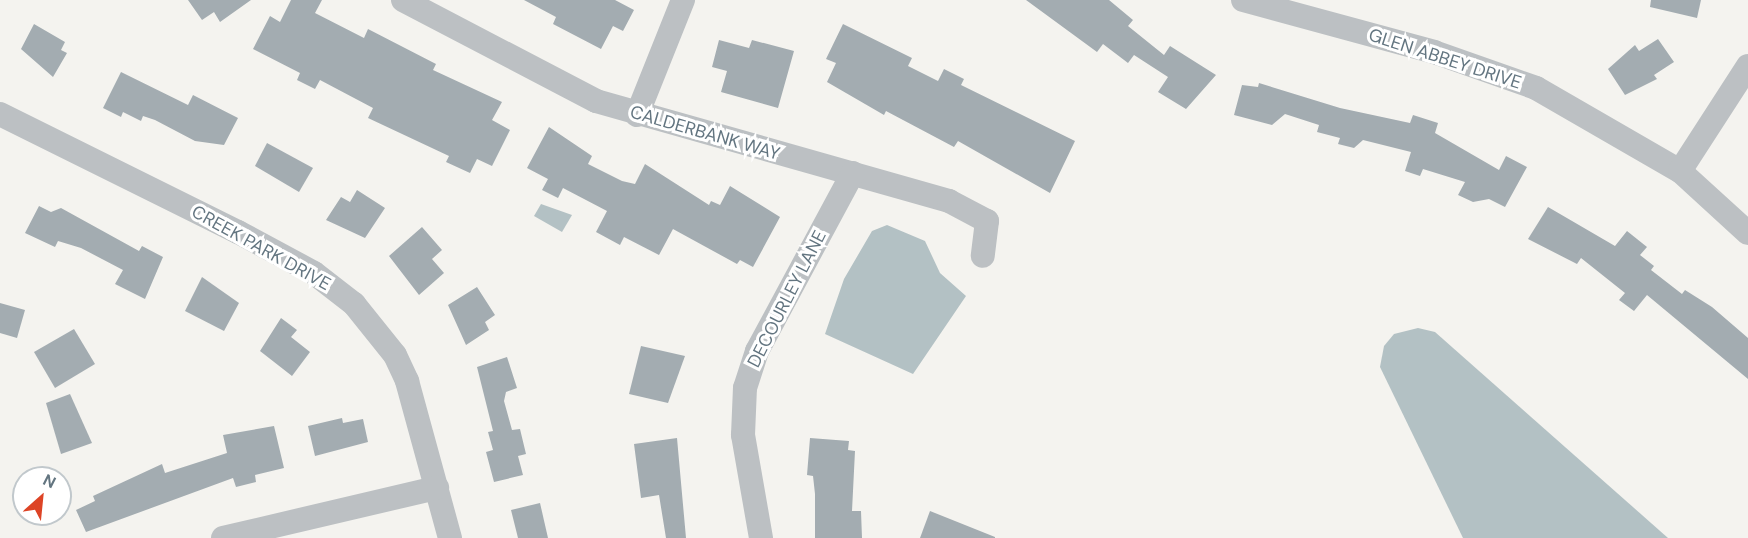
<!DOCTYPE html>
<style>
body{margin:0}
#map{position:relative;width:1748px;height:538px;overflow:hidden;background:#f4f3ef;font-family:"DM Sans",sans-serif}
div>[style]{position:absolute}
.water>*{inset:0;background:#b3c1c4}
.building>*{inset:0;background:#a3acb1}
.street>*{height:24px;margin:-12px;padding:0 12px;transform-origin:12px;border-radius:12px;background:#bcc0c3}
span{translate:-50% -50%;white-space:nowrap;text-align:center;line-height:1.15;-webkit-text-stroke:6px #fff;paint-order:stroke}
.street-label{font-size:18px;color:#637580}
.north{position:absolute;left:12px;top:466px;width:60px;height:60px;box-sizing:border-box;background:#fff;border:2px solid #c1c8cc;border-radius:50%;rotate:27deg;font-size:16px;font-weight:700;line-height:24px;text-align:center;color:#637580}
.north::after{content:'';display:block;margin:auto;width:21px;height:27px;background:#dd4426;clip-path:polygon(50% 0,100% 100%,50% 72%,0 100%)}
</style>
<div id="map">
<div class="water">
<div style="clip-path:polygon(541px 204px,572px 215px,562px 232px,534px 216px)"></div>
<div style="clip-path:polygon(887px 225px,925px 241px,940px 273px,966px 296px,913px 374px,825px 334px,844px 279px,872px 231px)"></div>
<div style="clip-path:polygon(1418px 328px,1435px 332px,1668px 538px,1463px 538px,1380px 367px,1384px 346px,1394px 334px)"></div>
</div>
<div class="building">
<div style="clip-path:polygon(188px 0,251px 0,220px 22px,214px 12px,202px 20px)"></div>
<div style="clip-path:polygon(291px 0,322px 0,315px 13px,364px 38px,368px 29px,436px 64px,433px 70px,502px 102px,492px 120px,510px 130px,492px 166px,477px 159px,470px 173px,446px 162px,449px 156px,368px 118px,373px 108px,320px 80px,315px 89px,297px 80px,300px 73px,253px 49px,270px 16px,280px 22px)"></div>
<div style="clip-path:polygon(524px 0,615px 0,634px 10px,623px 31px,613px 26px,601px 49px,553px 24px,556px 17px)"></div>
<div style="clip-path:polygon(1026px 0,1109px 0,1133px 20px,1128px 26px,1164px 55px,1170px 46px,1216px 75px,1186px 109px,1158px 92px,1168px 77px,1134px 55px,1128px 63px,1103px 44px,1097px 52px)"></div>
<div style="clip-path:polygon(1651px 0,1701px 0,1697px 18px,1650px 7px)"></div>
<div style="clip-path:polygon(34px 24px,65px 42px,61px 50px,67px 53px,53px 77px,21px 49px)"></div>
<div style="clip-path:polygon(843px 24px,912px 58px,908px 66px,938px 81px,944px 69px,964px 79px,961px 85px,1075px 141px,1050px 193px,958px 141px,954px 147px,886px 111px,884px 115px,827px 82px,836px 63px,826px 59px)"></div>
<div style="clip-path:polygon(1658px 39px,1674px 62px,1654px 75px,1657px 79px,1625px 95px,1608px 69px,1635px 45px,1639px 51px)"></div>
<div style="clip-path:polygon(719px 40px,749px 48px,752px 40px,794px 51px,778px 108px,721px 92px,727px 71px,712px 67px)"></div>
<div style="clip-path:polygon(121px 72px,188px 105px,193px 95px,238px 118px,224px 145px,195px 141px,155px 120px,143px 116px,141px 121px,123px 112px,121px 117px,103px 108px)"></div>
<div style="clip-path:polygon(1259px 83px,1340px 108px,1410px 123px,1413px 115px,1438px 123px,1435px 133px,1499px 170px,1506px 156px,1527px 167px,1505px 207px,1489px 199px,1473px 202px,1458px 195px,1465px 182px,1423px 169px,1420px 176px,1405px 171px,1411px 152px,1363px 140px,1354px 148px,1338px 144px,1340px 138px,1317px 132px,1319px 125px,1285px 114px,1272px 125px,1234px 115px,1242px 85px,1258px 87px)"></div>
<div style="clip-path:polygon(549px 127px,592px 156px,588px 164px,622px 181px,635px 184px,645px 164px,709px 205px,711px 201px,720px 205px,730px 186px,780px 217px,753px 267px,740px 260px,737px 264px,673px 229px,659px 255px,624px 237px,620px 245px,596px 232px,607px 211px,563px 188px,558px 198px,542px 190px,548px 179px,527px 168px)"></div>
<div style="clip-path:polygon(267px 143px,313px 168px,299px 192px,255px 166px)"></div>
<div style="clip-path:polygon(357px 190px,385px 208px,365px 238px,326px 220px,341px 197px,350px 202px)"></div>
<div style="clip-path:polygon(39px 206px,51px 212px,61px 208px,139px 251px,142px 246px,163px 257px,145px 299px,115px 284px,123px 270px,81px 248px,58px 241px,55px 247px,25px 233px)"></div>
<div style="clip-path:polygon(1548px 207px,1615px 246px,1627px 231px,1647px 247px,1640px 255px,1654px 266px,1651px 270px,1682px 294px,1685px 290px,1712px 307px,1748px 338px,1748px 379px,1647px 295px,1634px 311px,1619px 300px,1625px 293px,1581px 258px,1577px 264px,1528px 239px)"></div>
<div style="clip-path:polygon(422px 227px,442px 250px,432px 259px,444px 273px,419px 295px,389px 256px)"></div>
<div style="clip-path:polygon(202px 277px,239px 303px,224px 331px,185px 311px)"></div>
<div style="clip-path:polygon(477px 287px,495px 315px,485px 322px,489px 330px,466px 345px,448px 305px)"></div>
<div style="clip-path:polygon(0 303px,25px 310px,17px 338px,0 333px)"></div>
<div style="clip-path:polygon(281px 318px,297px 330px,291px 337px,310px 352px,292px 376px,260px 351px)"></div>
<div style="clip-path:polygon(74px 329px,95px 364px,55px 388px,34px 352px)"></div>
<div style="clip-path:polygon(641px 346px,685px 356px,668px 403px,629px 394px)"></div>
<div style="clip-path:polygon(507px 357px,517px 388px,506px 392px,504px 401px,512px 430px,520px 429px,526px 454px,518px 456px,523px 475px,494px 482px,486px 452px,493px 450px,488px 432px,493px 431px,477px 367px)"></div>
<div style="clip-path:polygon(70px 394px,92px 443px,61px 454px,46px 403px)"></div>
<div style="clip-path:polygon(342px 418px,343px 423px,363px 419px,368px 442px,315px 456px,308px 426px)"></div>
<div style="clip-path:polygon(274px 426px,284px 468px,255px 475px,256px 482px,236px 487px,233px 478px,86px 532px,76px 510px,95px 501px,93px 496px,162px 464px,165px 473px,227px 453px,223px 435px)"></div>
<div style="clip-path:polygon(677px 438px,686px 538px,666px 538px,659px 495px,641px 498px,634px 444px)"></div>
<div style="clip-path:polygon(810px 438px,849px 441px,848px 450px,855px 451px,852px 511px,861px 511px,862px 538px,815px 538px,815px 494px,813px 476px,807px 475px)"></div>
<div style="clip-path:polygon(540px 503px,548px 538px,518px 538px,511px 510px)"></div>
<div style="clip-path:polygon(930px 511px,995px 537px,995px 538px,920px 538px)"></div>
</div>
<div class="street">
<div style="left:403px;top:0;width:218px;rotate:27.6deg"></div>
<div style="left:596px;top:101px;width:367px;rotate:15.8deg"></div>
<div style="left:949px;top:201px;width:43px;rotate:27.8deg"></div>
<div style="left:987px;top:221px;width:35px;rotate:97deg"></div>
<div style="left:1243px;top:0;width:198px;rotate:15.2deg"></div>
<div style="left:1434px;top:52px;width:108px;rotate:19.4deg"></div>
<div style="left:1536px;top:88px;width:166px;rotate:30deg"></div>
<div style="left:1680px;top:171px;width:92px;rotate:42.4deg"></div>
<div style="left:0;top:114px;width:266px;rotate:26.4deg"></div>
<div style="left:238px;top:232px;width:86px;rotate:28.3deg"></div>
<div style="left:314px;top:273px;width:51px;rotate:37.8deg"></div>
<div style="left:354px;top:304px;width:65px;rotate:51.2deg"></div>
<div style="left:395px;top:355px;width:29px;rotate:65deg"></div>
<div style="left:407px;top:381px;width:163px;rotate:74.7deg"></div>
<div style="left:637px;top:115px;width:124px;rotate:-68.2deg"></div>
<div style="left:1680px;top:171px;width:125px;rotate:-57.1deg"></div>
<div style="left:223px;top:538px;width:220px;rotate:-13.2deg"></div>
<div style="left:761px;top:538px;width:105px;rotate:-99.9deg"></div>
<div style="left:743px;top:435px;width:47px;rotate:-87.6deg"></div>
<div style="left:745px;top:388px;width:39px;rotate:-72deg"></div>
<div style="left:757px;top:351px;width:202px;rotate:-61.7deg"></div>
</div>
<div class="street-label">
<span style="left:1445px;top:59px;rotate:18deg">GLEN ABBEY DRIVE</span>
<span style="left:705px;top:133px;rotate:16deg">CALDERBANK WAY</span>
<span style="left:261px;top:248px;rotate:29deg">CREEK PARK DRIVE</span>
<span style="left:787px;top:299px;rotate:-63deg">DECOURLEY LANE</span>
</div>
<div class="north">N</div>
</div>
